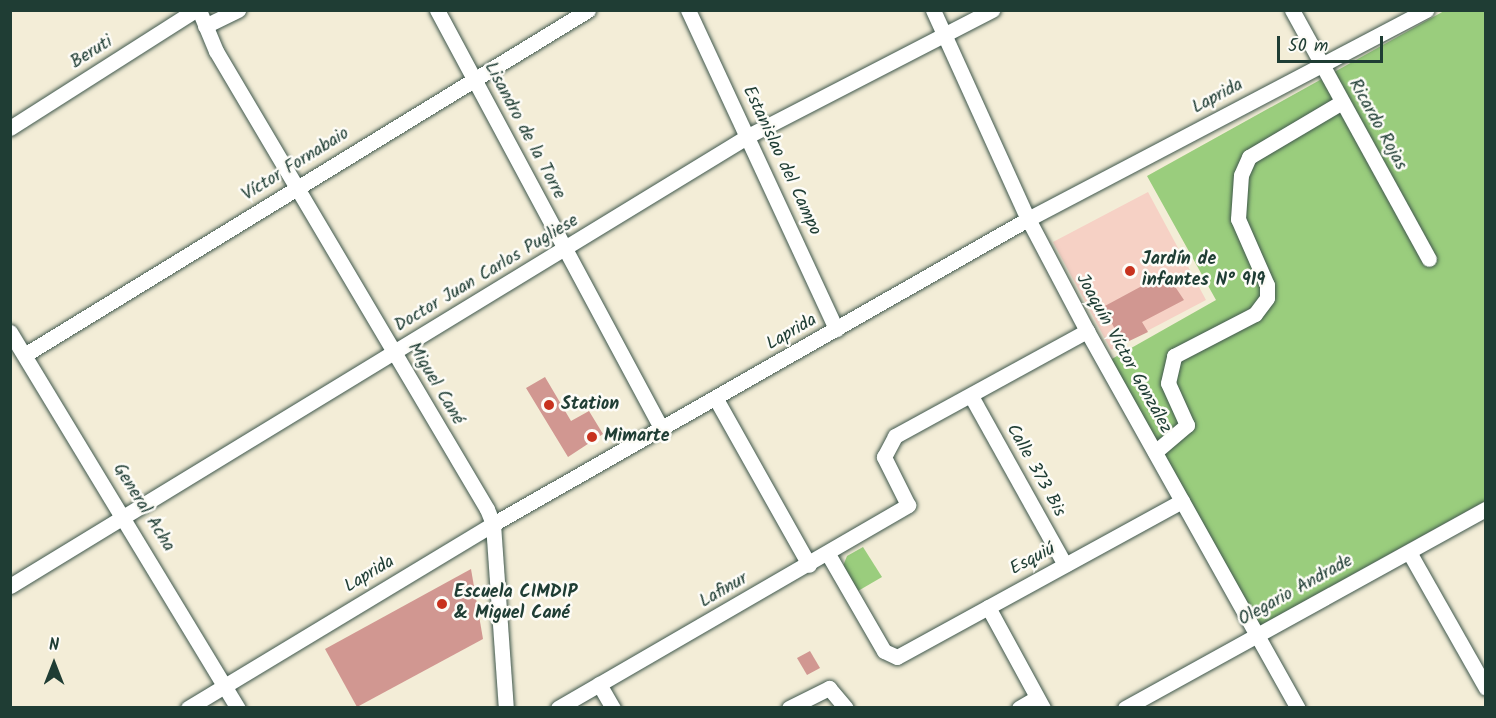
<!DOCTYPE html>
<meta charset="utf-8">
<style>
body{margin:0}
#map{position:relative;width:1496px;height:718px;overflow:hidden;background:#f3edd7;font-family:Kalam,sans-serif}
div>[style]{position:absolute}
.built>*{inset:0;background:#f6d1c5}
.green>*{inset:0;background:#9acd7d}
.building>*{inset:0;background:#d19791}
.roads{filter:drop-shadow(0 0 2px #3f574c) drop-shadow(0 0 2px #3f574c)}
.minor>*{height:15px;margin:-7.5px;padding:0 7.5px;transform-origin:7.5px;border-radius:7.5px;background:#fff}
.dots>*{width:16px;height:16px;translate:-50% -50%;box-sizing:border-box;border:3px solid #fdfcf7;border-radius:50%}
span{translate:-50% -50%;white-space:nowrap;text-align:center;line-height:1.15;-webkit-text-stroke:5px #fdfcf7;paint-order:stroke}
.street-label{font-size:18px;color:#1f3d34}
.poi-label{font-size:18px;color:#1f3d34;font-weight:700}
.left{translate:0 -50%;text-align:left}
.frame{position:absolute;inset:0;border:12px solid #1f3d34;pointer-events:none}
.north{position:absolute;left:24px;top:634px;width:60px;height:60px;-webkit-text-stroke:4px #fdfcf7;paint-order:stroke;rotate:0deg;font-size:16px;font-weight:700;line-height:24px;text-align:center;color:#1f3d34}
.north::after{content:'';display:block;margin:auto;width:21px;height:27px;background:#1f3d34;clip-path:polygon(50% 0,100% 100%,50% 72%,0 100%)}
.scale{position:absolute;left:1277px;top:36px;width:106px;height:27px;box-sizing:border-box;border:3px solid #1f3d34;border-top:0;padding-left:8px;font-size:18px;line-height:21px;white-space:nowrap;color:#1f3d34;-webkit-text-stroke:4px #fdfcf7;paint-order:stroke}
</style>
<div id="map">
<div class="built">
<div style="clip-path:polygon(1148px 192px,1206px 300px,1111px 350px,1053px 242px)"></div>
</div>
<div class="green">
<div style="clip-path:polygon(1444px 11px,1485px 11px,1485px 501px,1259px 626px,1110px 360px,1216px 300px,1147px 176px)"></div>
<div style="clip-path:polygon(863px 547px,882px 577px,858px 591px,843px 566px,847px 556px)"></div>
</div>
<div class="building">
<div style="clip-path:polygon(1166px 273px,1184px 300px,1142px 322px,1148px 332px,1123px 344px,1103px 307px)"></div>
<div style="clip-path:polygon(545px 377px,571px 421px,589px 411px,603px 434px,568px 457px,526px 388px)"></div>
<div style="clip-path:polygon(471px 569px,483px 639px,357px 707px,325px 649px)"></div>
<div style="clip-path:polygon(810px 651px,820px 668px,807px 675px,797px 658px)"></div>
</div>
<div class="roads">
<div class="minor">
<div style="left:199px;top:10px;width:44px;rotate:67.5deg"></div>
<div style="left:216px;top:51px;width:532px;rotate:59.39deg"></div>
<div style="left:487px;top:509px;width:16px;rotate:68deg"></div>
<div style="left:493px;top:524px;width:184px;rotate:86deg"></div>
<div style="left:437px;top:10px;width:476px;rotate:61.8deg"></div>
<div style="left:688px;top:10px;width:352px;rotate:65.1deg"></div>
<div style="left:933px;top:10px;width:230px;rotate:65.6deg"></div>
<div style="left:1028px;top:219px;width:127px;rotate:62.2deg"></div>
<div style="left:1087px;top:331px;width:432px;rotate:60.8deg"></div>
<div style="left:1292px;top:10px;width:284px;rotate:61.2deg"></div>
<div style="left:205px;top:26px;width:37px;rotate:-26deg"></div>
<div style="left:10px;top:128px;width:219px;rotate:-32.5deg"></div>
<div style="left:10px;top:332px;width:440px;rotate:58.8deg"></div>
<div style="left:26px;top:354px;width:659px;rotate:-31.47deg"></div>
<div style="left:971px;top:396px;width:193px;rotate:60.9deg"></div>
<div style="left:716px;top:399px;width:190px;rotate:60.7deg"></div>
<div style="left:1155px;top:452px;width:42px;rotate:-40.2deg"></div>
<div style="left:1187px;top:425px;width:46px;rotate:-114.3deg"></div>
<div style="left:1168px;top:383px;width:28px;rotate:-77deg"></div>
<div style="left:1174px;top:356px;width:91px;rotate:-27.4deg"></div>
<div style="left:1255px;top:314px;width:20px;rotate:-53deg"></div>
<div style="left:1267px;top:298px;width:13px;rotate:-90deg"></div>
<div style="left:1267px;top:285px;width:72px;rotate:-113.7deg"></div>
<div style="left:1238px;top:219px;width:44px;rotate:-86.1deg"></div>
<div style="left:1241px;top:175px;width:20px;rotate:-66deg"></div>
<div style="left:1249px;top:157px;width:108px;rotate:-30.6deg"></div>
<div style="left:1409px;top:552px;width:156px;rotate:60.5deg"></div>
<div style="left:828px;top:554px;width:112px;rotate:60deg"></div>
<div style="left:884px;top:651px;width:14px;rotate:25deg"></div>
<div style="left:897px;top:657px;width:325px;rotate:-28.7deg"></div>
<div style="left:10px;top:586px;width:864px;rotate:-31.37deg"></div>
<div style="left:748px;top:136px;width:275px;rotate:-27.3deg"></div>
<div style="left:988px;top:607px;width:115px;rotate:61.4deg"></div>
<div style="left:599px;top:684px;width:28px;rotate:60deg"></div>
<div style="left:188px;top:708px;width:356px;rotate:-31.1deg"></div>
<div style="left:493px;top:524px;width:616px;rotate:-29.69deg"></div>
<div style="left:1028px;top:219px;width:450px;rotate:-27.7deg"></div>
<div style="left:558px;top:708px;width:405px;rotate:-30.1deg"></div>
<div style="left:908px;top:505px;width:54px;rotate:-116.6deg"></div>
<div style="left:884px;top:457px;width:24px;rotate:-62deg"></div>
<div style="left:895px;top:436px;width:219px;rotate:-28.7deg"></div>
<div style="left:789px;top:708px;width:45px;rotate:-26.6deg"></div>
<div style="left:829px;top:688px;width:26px;rotate:50deg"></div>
<div style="left:1019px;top:708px;width:20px;rotate:-30deg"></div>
<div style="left:1125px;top:708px;width:412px;rotate:-28.9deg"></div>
</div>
</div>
<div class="dots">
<div style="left:1130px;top:271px;background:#c8321e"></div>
<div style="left:549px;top:405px;background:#c8321e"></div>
<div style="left:592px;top:437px;background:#c8321e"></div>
<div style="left:442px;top:604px;background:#c8321e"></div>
</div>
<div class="street-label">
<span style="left:92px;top:53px;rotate:-32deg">Beruti</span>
<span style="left:1218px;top:97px;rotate:-28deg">Laprida</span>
<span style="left:1377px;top:125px;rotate:61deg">Ricardo Rojas</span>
<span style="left:524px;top:131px;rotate:62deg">Lisandro de la Torre</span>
<span style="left:781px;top:161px;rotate:65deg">Estanislao del Campo</span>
<span style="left:296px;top:165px;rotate:-32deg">Víctor Fornabaio</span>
<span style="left:487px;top:274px;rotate:-31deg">Doctor Juan Carlos Pugliese</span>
<span style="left:792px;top:333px;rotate:-30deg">Laprida</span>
<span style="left:1123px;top:354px;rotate:61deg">Joaquín Víctor González</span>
<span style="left:435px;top:384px;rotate:59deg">Miguel Cané</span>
<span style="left:1035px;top:471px;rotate:61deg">Calle 373 Bis</span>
<span style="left:143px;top:508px;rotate:58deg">General Acha</span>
<span style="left:1033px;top:560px;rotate:-28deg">Esquiú</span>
<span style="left:370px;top:575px;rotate:-31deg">Laprida</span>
<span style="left:724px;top:591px;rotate:-30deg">Lafinur</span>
<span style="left:1296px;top:591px;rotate:-29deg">Olegario Andrade</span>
</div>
<div class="poi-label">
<span class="left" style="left:1142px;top:271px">Jardín de<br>infantes N° 919</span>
<span class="left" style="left:561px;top:405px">Station</span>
<span class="left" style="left:604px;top:437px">Mimarte</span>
<span class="left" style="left:454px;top:604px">Escuela CIMDIP<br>&amp; Miguel Cané</span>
</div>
<div class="frame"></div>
<div class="north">N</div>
<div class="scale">50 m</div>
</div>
